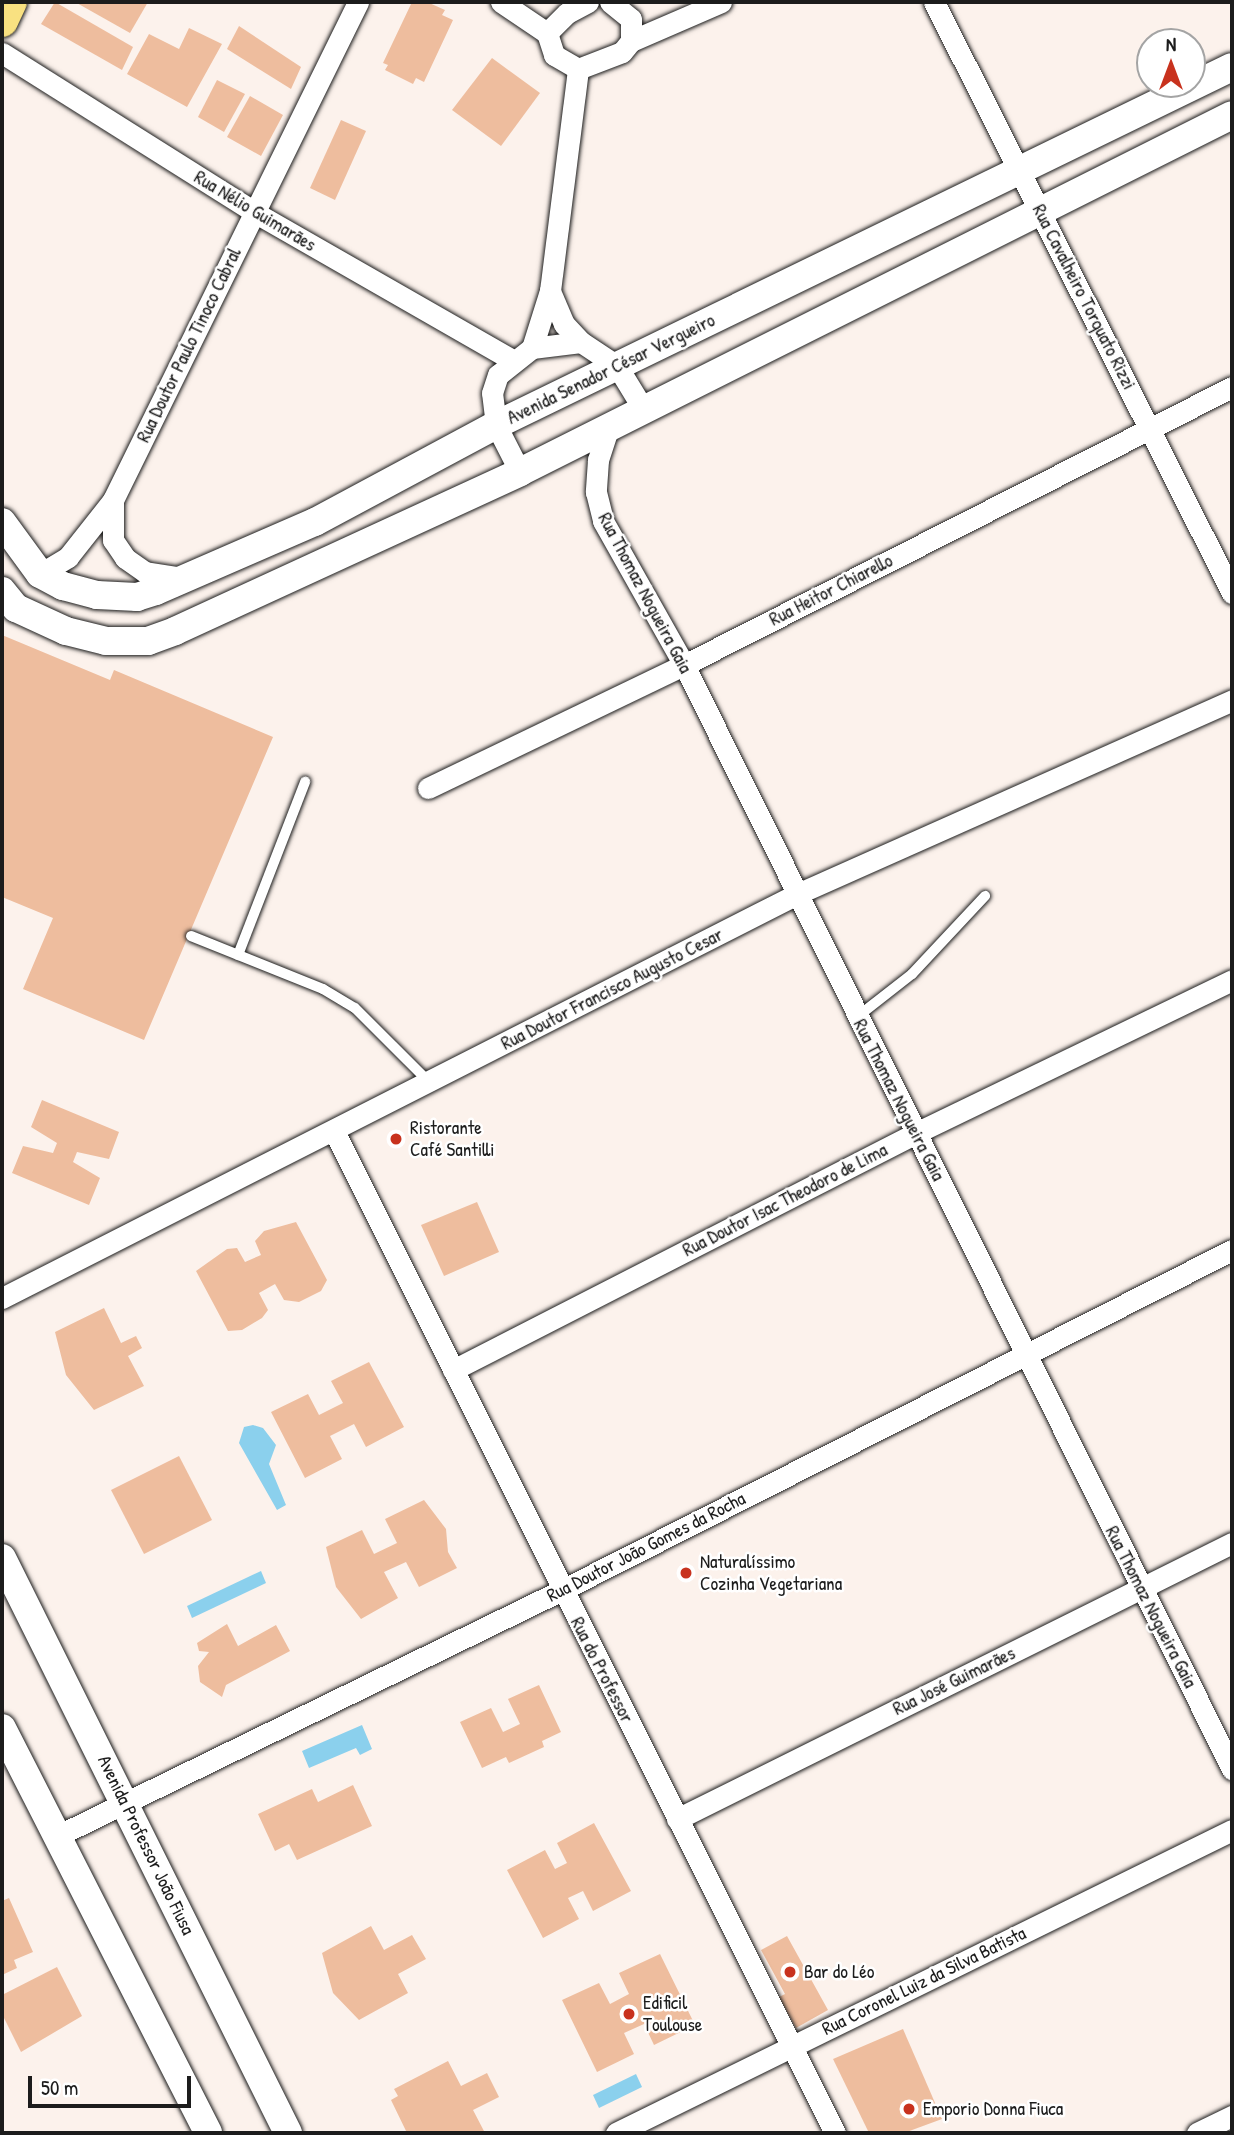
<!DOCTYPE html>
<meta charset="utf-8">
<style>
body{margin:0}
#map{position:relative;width:1234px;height:2135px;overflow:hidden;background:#fcf2ec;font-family:"Patrick Hand",sans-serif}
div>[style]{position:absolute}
.water>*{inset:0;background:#8bd0ed}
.building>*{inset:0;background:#eebd9e}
.roads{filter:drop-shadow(0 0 2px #1c1c1c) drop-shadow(0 0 2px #1c1c1c)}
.lane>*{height:10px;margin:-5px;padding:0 5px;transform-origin:5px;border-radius:5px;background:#fff}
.street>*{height:21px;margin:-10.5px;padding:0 10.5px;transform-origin:10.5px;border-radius:10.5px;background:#fff}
.secondary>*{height:28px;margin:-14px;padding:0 14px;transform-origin:14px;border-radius:14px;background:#fff}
.primary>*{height:32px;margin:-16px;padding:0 16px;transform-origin:16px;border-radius:16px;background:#f9e181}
.dots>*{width:19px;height:19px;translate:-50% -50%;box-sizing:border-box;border:4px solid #fff;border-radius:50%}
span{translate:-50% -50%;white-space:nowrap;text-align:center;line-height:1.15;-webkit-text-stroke:5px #fff;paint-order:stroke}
.street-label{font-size:19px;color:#1c1c1c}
.poi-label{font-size:19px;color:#1c1c1c}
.left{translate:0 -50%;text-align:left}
.frame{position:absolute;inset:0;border:4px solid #1c1c1c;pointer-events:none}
.north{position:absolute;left:1136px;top:28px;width:70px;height:70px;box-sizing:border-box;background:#fff;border:2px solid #a4a4a4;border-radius:50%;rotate:0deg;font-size:19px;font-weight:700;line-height:28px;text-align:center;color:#1c1c1c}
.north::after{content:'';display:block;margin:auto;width:24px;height:32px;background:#c8321e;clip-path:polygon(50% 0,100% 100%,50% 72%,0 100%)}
.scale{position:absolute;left:28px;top:2076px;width:163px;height:32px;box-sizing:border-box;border:4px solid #1c1c1c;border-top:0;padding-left:9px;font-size:21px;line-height:24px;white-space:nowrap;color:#1c1c1c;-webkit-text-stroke:5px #fff;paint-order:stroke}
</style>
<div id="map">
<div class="water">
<div style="clip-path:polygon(253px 1425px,263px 1428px,276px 1445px,269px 1464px,286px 1505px,277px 1510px,239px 1443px,244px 1427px)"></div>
<div style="clip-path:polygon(261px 1571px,266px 1583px,192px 1618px,187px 1606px)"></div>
<div style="clip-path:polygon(362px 1725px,372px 1749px,360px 1755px,356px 1748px,309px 1768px,302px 1751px)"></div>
<div style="clip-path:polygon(636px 2074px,642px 2087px,599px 2108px,593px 2095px)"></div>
</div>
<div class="building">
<div style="clip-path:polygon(55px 2px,133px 47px,122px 70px,41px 24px)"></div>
<div style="clip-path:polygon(75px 2px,148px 2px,130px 33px)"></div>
<div style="clip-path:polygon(412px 2px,427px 2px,445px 10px,442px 15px,453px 20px,424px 82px,416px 78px,413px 84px,385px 70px,388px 65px,383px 63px)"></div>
<div style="clip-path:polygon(239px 26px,301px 67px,291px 89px,227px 49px)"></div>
<div style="clip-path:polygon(189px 28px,222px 44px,187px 107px,127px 74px,149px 34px,179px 49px)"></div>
<div style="clip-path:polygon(492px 58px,540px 93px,501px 146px,452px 110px)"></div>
<div style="clip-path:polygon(217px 80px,245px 94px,224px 132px,198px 117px)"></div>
<div style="clip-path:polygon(250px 96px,283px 115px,261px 156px,227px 137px)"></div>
<div style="clip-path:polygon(341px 120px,366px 131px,335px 200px,310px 188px)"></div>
<div style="clip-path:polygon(2px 635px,110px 680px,114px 670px,273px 737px,144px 1040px,23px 989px,53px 918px,2px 897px)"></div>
<div style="clip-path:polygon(42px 1100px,119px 1132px,109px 1159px,77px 1152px,73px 1162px,100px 1178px,89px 1205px,12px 1173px,23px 1146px,53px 1153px,57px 1143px,31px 1127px)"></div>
<div style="clip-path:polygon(477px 1202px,499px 1252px,444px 1276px,421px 1225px)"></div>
<div style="clip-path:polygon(296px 1222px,327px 1280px,321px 1291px,299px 1302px,284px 1300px,275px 1284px,259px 1293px,268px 1310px,262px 1318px,242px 1330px,228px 1331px,196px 1271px,227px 1249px,237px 1248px,245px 1262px,261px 1255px,255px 1241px,264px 1231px)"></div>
<div style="clip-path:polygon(104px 1308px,121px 1343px,136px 1336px,142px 1348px,128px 1356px,144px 1386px,94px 1410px,66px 1375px,55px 1332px)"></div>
<div style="clip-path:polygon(369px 1362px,404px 1427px,366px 1447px,354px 1424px,330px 1436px,342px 1459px,305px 1478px,271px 1412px,308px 1394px,319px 1415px,343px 1403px,331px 1381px)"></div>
<div style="clip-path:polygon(179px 1456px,212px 1520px,144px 1554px,111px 1490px)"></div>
<div style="clip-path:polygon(424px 1500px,446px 1529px,448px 1552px,457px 1568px,419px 1587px,406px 1562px,384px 1572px,398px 1598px,361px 1619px,336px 1587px,326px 1547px,362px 1530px,374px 1554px,397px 1543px,385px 1519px)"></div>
<div style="clip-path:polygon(227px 1624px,238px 1646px,276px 1625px,290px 1651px,226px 1685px,222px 1697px,200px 1682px,198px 1666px,209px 1652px,199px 1651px,197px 1643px)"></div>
<div style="clip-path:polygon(539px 1685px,561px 1732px,542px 1741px,544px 1747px,509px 1763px,506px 1757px,482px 1768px,460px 1722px,491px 1708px,503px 1732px,520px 1724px,508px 1699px)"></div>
<div style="clip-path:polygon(353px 1785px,372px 1826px,297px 1860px,289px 1844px,275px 1851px,258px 1814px,312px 1789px,318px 1802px)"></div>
<div style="clip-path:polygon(594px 1823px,631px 1891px,593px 1911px,583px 1891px,568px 1898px,579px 1919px,543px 1938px,507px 1870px,545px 1850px,555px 1869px,567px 1863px,557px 1843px)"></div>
<div style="clip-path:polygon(9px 1898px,33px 1952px,14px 1960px,17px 1968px,2px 1975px,2px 1901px)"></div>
<div style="clip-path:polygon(371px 1926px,384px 1950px,412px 1935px,426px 1959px,398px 1974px,408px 1993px,359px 2020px,333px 1993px,322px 1953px)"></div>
<div style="clip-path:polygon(787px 1936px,828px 2010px,796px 2028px,779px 1997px,785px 1994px,761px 1950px)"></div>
<div style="clip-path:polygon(660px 1954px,695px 2025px,654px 2045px,644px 2024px,624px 2033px,634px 2054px,597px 2072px,562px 2000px,599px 1983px,610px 2004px,629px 1994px,619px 1973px)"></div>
<div style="clip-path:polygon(57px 1967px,82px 2016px,21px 2052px,2px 2014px,2px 1995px)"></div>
<div style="clip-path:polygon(903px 2029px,942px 2119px,904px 2133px,869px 2133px,833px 2059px)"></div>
<div style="clip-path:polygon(448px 2061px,461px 2086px,487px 2073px,499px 2097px,473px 2110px,485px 2133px,407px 2133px,391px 2100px,398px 2096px,394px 2089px)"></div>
</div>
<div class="roads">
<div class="lane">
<div style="left:191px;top:936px;width:142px;rotate:21.9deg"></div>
<div style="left:323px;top:989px;width:37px;rotate:31deg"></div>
<div style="left:355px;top:1008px;width:105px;rotate:45deg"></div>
<div style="left:238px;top:955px;width:186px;rotate:-68.8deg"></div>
<div style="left:857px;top:1017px;width:70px;rotate:-38deg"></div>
<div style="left:912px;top:974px;width:107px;rotate:-46.9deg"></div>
</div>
<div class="street">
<div style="left:501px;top:2px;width:55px;rotate:34deg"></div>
<div style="left:588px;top:2px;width:24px;rotate:152deg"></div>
<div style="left:567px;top:13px;width:28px;rotate:135deg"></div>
<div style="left:547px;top:33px;width:23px;rotate:72deg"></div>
<div style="left:554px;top:55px;width:28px;rotate:30deg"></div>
<div style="left:578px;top:69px;width:47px;rotate:-21.1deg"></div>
<div style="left:622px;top:52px;width:14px;rotate:-51deg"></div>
<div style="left:631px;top:41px;width:22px;rotate:-90deg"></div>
<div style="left:631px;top:19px;width:27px;rotate:-141deg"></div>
<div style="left:934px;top:2px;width:662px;rotate:63.24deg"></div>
<div style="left:631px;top:41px;width:98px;rotate:-23.4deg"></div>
<div style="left:2px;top:53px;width:298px;rotate:32.2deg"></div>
<div style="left:254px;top:212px;width:297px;rotate:29.8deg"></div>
<div style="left:550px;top:291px;width:36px;rotate:67deg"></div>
<div style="left:564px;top:324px;width:25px;rotate:47deg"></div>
<div style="left:532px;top:348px;width:60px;rotate:-72.5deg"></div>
<div style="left:550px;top:291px;width:224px;rotate:-82.8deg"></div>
<div style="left:609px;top:426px;width:36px;rotate:108deg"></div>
<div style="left:598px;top:460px;width:32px;rotate:94deg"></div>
<div style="left:596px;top:492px;width:30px;rotate:76deg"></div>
<div style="left:603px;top:521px;width:165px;rotate:60.6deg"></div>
<div style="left:684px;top:665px;width:1233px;rotate:63.6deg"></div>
<div style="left:520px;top:472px;width:53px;rotate:-117.1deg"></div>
<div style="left:496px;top:425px;width:32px;rotate:-97deg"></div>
<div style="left:492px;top:393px;width:19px;rotate:-72deg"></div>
<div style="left:498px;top:375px;width:43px;rotate:-38.5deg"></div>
<div style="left:532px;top:348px;width:49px;rotate:-7deg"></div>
<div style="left:581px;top:342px;width:43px;rotate:33.7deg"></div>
<div style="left:617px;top:366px;width:48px;rotate:58.6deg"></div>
<div style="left:113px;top:500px;width:40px;rotate:90deg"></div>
<div style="left:113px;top:540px;width:22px;rotate:56deg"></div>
<div style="left:125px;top:558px;width:24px;rotate:35deg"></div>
<div style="left:145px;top:572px;width:39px;rotate:9deg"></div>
<div style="left:40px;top:574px;width:33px;rotate:-31deg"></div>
<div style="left:68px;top:557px;width:73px;rotate:-51.7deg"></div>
<div style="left:113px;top:500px;width:555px;rotate:-63.8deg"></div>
<div style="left:428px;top:788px;width:284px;rotate:-25.7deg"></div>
<div style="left:684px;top:665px;width:614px;rotate:-26.9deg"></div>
<div style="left:334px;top:1131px;width:1120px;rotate:63.43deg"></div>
<div style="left:2px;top:1298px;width:890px;rotate:-26.94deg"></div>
<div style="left:795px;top:895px;width:479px;rotate:-24deg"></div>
<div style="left:453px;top:1370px;width:520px;rotate:-27.11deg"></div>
<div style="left:916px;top:1133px;width:351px;rotate:-25.8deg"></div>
<div style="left:677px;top:1819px;width:620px;rotate:-26.44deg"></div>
<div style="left:57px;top:1836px;width:562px;rotate:-25.97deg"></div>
<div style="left:562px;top:1590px;width:751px;rotate:-26.91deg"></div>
<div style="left:616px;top:2133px;width:686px;rotate:-26.19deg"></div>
<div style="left:1197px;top:2133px;width:39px;rotate:-26deg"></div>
</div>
<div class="secondary">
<div style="left:2px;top:522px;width:64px;rotate:53.8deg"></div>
<div style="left:40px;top:574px;width:26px;rotate:28deg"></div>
<div style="left:63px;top:586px;width:35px;rotate:15deg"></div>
<div style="left:97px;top:595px;width:40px;rotate:2.9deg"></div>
<div style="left:137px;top:597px;width:20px;rotate:-18deg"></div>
<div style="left:156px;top:591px;width:173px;rotate:-23.5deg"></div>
<div style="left:315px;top:522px;width:205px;rotate:-28.2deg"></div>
<div style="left:496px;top:425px;width:818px;rotate:-25.94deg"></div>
<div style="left:2px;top:591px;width:22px;rotate:51deg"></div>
<div style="left:16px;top:608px;width:55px;rotate:24.7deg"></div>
<div style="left:66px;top:631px;width:41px;rotate:14deg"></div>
<div style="left:106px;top:641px;width:42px"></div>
<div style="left:148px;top:641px;width:29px;rotate:-20deg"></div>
<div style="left:175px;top:631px;width:380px;rotate:-24.7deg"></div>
<div style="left:520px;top:472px;width:796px;rotate:-26.63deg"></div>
<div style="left:2px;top:1558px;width:642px;rotate:63.55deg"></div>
<div style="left:2px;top:1728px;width:454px;rotate:63deg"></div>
</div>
<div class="primary">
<div style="left:2px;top:21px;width:21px;rotate:-65deg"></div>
</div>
</div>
<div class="dots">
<div style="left:396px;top:1139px;background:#c8321e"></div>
<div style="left:686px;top:1573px;background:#c8321e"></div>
<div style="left:790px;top:1972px;background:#c8321e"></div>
<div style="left:629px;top:2014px;background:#c8321e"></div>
<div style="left:909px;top:2109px;background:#c8321e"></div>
</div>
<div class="street-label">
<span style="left:255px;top:211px;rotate:31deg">Rua Nélio Guimarães</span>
<span style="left:1084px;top:297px;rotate:63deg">Rua Cavalheiro Torquato Rizzi</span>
<span style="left:189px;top:345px;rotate:-64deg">Rua Doutor Paulo Tinoco Cabral</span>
<span style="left:611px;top:369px;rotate:-26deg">Avenida Senador César Vergueiro</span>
<span style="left:831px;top:590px;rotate:-27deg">Rua Heitor Chiarello</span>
<span style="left:645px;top:593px;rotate:62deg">Rua Thomaz Nogueira Gaia</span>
<span style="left:612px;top:989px;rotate:-27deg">Rua Doutor Francisco Augusto Cesar</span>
<span style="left:899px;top:1100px;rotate:63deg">Rua Thomaz Nogueira Gaia</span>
<span style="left:785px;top:1200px;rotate:-27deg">Rua Doutor Isac Theodoro de Lima</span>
<span style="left:646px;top:1547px;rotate:-27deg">Rua Doutor João Gomes da Rocha</span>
<span style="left:1151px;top:1607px;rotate:63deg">Rua Thomaz Nogueira Gaia</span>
<span style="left:602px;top:1670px;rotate:63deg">Rua do Professor</span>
<span style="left:954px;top:1681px;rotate:-26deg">Rua José Guimarães</span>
<span style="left:146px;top:1845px;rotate:64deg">Avenida Professor João Fiusa</span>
<span style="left:924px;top:1981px;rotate:-26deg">Rua Coronel Luiz da Silva Batista</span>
</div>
<div class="poi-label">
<span class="left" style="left:410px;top:1139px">Ristorante<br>Café Santilli</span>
<span class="left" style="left:700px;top:1573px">Naturalíssimo<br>Cozinha Vegetariana</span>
<span class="left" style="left:804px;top:1972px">Bar do Léo</span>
<span class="left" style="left:643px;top:2014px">Edificil<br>Toulouse</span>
<span class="left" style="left:923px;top:2109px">Emporio Donna Fiuca</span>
</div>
<div class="frame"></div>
<div class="north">N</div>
<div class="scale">50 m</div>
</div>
